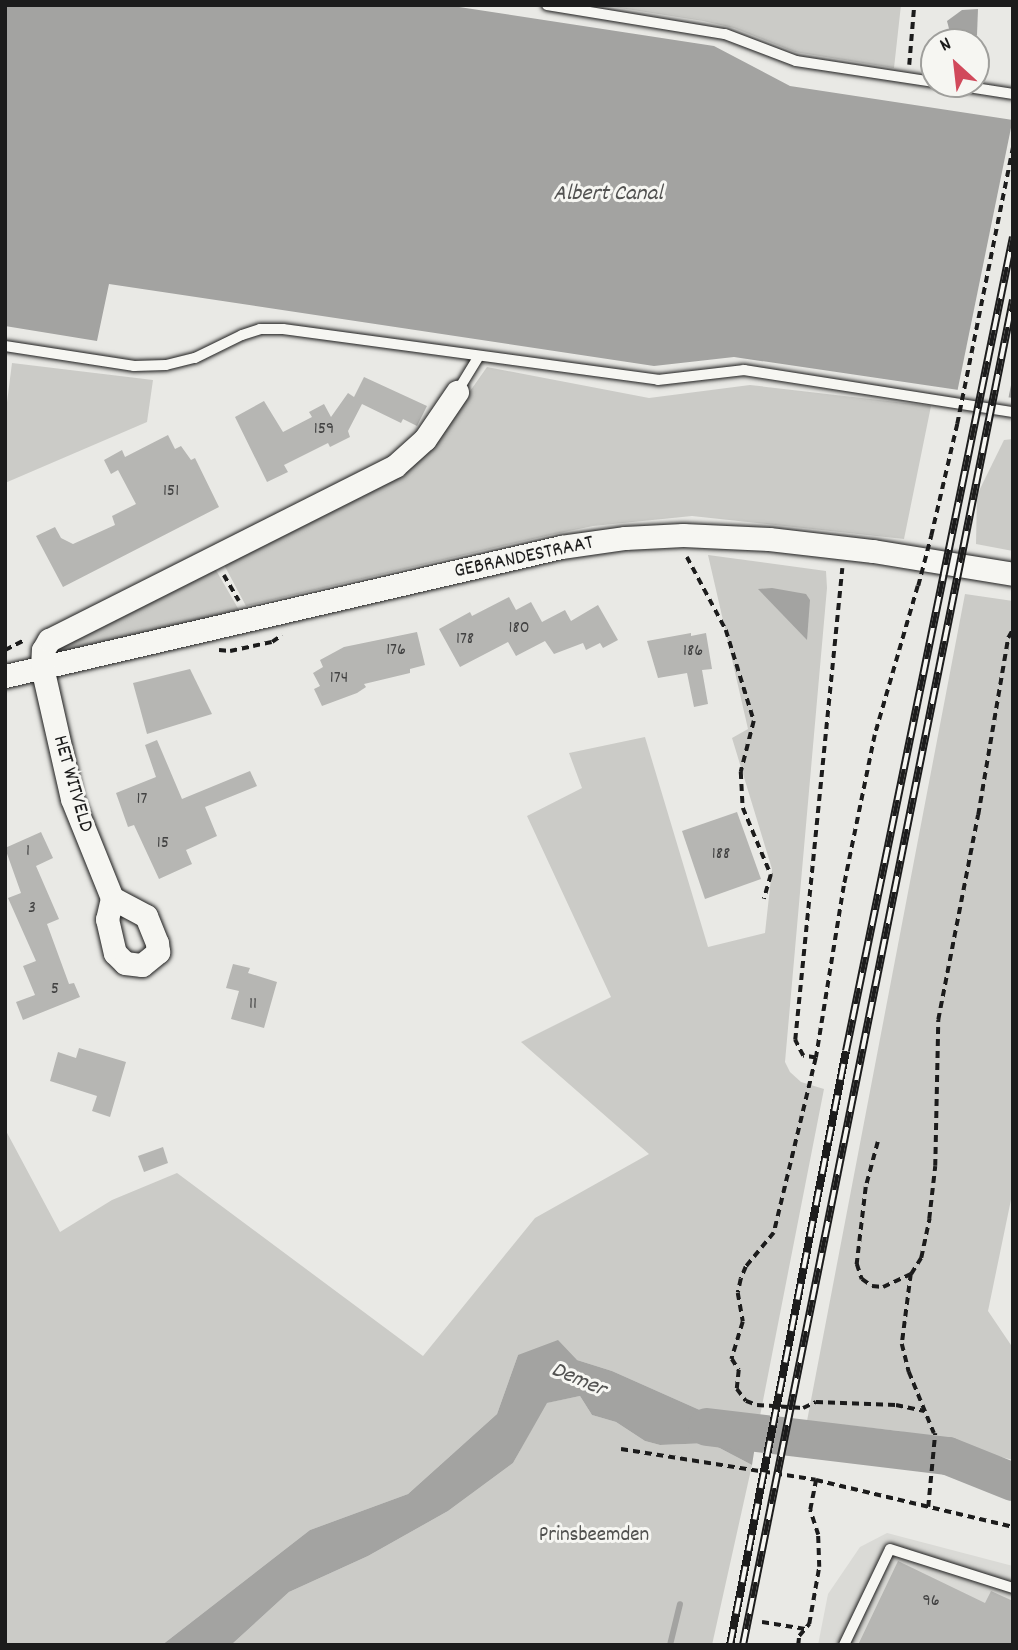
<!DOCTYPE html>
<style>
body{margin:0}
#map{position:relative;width:1018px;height:1650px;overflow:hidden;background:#e9e9e5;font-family:Dekko,sans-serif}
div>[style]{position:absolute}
.built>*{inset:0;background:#dadad6}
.green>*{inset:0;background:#cbcbc7}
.water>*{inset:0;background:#a3a3a1}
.pier>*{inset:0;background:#e9e9e5}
.stream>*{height:6px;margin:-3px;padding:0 3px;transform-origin:3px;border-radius:3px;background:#a3a3a1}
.river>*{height:38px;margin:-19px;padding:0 19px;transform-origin:19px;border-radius:19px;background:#a3a3a1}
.building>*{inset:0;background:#b6b6b3}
.path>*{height:3.5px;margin-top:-1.75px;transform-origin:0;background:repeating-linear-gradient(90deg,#1c1c1c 0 7px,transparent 0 12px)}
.roads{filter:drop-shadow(0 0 2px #1c1c1c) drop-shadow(0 0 2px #1c1c1c)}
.service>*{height:10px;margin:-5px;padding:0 5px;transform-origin:5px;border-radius:5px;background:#f6f6f2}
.minor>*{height:23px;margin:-11.5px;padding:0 11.5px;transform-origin:11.5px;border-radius:11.5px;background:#f6f6f2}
.rail>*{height:8px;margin-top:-4px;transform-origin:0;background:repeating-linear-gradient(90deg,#f6f6f2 0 16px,#1c1c1c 0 32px);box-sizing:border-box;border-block:2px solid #1c1c1c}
.path-bridge>*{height:3.5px;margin-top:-1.75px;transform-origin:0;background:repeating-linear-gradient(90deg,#1c1c1c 0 7px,transparent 0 12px)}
span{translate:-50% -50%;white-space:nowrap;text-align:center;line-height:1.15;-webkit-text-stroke:6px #f6f6f2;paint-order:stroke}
.number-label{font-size:18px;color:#424242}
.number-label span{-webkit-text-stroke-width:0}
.street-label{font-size:21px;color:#1c1c1c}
.park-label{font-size:21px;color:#51514f}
.water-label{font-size:23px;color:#525251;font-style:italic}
.frame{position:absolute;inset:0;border:7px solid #1c1c1c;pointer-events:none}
.north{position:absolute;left:920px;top:28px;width:70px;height:70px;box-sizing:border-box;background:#f6f6f2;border:2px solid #9f9f9c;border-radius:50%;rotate:333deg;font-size:19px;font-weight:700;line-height:28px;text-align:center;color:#1c1c1c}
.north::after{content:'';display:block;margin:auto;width:24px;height:32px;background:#d1495b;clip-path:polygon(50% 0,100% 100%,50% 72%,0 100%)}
</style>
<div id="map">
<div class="built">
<div style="clip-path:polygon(887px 1533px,1013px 1566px,1013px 1645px,818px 1645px,828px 1594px,860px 1547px)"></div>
</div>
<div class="green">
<div style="clip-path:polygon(601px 5px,901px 5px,894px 68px,795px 52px,734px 28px,703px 21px)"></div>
<div style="clip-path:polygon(12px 363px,153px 380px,147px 422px,5px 483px,5px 418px)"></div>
<div style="clip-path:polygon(487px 367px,649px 398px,750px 385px,931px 406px,904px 539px,692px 516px,593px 526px,550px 535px,246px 606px,222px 561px,404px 473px,435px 441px)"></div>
<div style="clip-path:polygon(1013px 439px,1013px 551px,976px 544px,977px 495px,1004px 440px)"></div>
<div style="clip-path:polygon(708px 555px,826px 571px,827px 588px,785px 1062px,790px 1072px,801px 1082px,824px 1089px,759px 1421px,711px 1415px,612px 1371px,577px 1360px,518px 1355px,497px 1414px,408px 1494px,310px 1530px,162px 1645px,5px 1645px,5px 1129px,60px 1232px,112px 1200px,177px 1173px,423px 1356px,535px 1218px,649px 1154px,521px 1042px,611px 997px,527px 816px,582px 788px,569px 753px,645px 737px,708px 947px,765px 933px,772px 869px,732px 738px,748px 729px)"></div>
<div style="clip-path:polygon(213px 565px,239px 610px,65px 654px,56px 648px)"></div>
<div style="clip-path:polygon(965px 594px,1013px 601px,1013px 1190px,988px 1311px,1013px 1348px,1013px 1460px,899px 1431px,807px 1421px)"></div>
<div style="clip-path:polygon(580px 1396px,592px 1415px,616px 1422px,645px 1441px,660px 1445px,710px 1443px,752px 1465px,712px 1645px,231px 1645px,289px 1592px,368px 1556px,448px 1511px,513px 1463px,546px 1403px)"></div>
</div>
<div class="water">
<div style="clip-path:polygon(5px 5px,446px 5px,714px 46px,790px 86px,1013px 120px,1013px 398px,734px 357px,654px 366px,109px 284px,97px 341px,5px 326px)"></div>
<div style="clip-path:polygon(978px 9px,977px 35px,970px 42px,952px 40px,947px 21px,962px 10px)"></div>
<div style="clip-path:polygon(772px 588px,806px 594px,810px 600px,807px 640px,758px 589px)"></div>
<div style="clip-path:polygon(558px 1340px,577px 1360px,612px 1371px,711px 1415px,759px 1421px,752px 1465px,710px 1443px,660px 1445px,645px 1441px,616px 1422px,592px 1415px,580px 1396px,547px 1403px,513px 1463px,448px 1511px,368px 1556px,289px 1592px,231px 1645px,162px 1645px,310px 1530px,408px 1494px,497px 1414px,518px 1355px)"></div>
</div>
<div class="pier">
<div style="clip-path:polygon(1013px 118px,1013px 375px,1008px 400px,957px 393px)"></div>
</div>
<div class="stream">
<div style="left:670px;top:1645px;width:42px;rotate:-76.3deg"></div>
</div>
<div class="river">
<div style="left:707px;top:1427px;width:243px;rotate:6.9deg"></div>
<div style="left:948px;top:1456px;width:70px;rotate:21.8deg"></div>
</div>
<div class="building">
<div style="clip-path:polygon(364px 377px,427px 406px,417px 426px,403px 419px,401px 423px,362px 404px,348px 431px,350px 437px,330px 447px,328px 443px,284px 465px,288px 472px,267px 482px,235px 417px,264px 401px,283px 432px,312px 417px,309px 412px,324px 404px,331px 417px,348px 393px,354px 397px)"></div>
<div style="clip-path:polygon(168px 435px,175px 449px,181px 446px,191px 460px,195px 458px,219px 507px,63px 587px,36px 536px,55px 527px,61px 538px,73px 544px,115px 525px,112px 516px,136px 504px,118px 470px,111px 474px,104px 460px,122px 450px,125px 457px)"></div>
<div style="clip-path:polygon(509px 597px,516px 610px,531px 602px,542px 622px,565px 610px,571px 621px,598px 605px,618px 640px,603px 648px,600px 643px,586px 650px,583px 643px,554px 654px,545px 641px,516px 656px,508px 642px,460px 667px,439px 629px,470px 612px,472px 616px)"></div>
<div style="clip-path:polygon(417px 632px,425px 665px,410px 669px,410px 673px,364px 684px,366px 687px,357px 693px,322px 706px,314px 689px,320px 686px,313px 673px,323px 667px,320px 660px,344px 647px)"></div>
<div style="clip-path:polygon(691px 633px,691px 636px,706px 633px,712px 669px,702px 670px,708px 704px,694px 707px,687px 673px,658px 678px,647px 641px)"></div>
<div style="clip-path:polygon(190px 669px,212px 714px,147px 734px,133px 683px)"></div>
<div style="clip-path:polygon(157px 740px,182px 799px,250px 771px,257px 786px,205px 807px,217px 836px,186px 850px,192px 864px,159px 879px,134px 825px,128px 827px,116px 793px,156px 777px,145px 745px)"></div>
<div style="clip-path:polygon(737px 812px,761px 879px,705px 899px,682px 831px)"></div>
<div style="clip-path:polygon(41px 832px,53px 858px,36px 866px,59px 919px,47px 924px,69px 984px,74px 983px,80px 997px,23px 1020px,16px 1002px,35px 995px,23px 966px,36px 961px,8px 898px,21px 893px,5px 848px)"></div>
<div style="clip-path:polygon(233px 964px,250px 968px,248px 973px,277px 982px,264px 1028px,231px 1019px,239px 991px,226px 988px)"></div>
<div style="clip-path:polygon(79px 1048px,126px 1062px,110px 1117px,92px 1111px,97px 1096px,50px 1081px,58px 1052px,76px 1058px)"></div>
<div style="clip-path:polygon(163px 1147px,168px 1163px,144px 1172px,138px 1156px)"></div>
<div style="clip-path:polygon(898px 1561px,985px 1603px,991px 1591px,1013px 1601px,1013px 1645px,858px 1645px)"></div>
</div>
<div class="path">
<div style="left:909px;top:65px;width:60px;rotate:-85.2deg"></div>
<div style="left:931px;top:536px;width:115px;rotate:-76.9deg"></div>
<div style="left:687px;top:557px;width:83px;rotate:61.9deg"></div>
<div style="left:726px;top:630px;width:95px;rotate:72.9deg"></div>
<div style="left:754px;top:721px;width:53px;rotate:104.3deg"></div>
<div style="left:741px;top:772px;width:36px;rotate:87deg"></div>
<div style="left:743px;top:808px;width:73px;rotate:67.3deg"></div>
<div style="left:771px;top:875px;width:25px;rotate:106deg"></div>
<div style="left:224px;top:575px;width:30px;rotate:60deg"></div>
<div style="left:918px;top:586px;width:155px;rotate:106.1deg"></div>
<div style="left:875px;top:735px;width:154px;rotate:101.6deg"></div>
<div style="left:844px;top:886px;width:174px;rotate:99.2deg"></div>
<div style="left:816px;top:1058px;width:180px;rotate:103.5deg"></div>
<div style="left:774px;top:1233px;width:44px;rotate:129.5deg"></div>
<div style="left:746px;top:1267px;width:13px;rotate:113deg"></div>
<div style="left:741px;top:1279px;width:14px;rotate:102deg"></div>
<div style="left:738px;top:1293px;width:29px;rotate:80deg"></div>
<div style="left:743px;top:1322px;width:39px;rotate:107deg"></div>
<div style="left:732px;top:1359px;width:13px;rotate:58deg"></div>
<div style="left:739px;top:1370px;width:19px;rotate:96deg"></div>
<div style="left:737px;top:1389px;width:15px;rotate:53deg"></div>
<div style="left:746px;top:1401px;width:12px;rotate:20deg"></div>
<div style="left:757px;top:1405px;width:46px;rotate:3.7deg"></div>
<div style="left:803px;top:1408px;width:14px;rotate:-25deg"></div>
<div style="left:816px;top:1402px;width:80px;rotate:2.1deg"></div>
<div style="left:896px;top:1405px;width:29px;rotate:12deg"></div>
<div style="left:5px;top:650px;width:20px;rotate:-27deg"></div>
<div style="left:219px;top:650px;width:11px;rotate:5deg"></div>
<div style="left:230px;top:651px;width:24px;rotate:-12deg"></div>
<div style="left:253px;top:646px;width:19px;rotate:-12deg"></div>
<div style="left:272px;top:642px;width:12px;rotate:-35deg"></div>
<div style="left:816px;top:1058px;width:13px;rotate:-171deg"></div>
<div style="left:803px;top:1056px;width:18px;rotate:-117deg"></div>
<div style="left:795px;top:1040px;width:474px;rotate:-84.3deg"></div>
<div style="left:878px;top:1142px;width:47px;rotate:104.9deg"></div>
<div style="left:866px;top:1187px;width:78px;rotate:96.7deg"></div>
<div style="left:857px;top:1264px;width:16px;rotate:72deg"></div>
<div style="left:862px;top:1279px;width:12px;rotate:35deg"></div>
<div style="left:872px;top:1286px;width:11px;rotate:5deg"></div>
<div style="left:883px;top:1287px;width:31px;rotate:-25deg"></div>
<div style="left:911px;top:1274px;width:19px;rotate:-58deg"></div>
<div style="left:921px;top:1258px;width:40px;rotate:-78deg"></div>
<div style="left:929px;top:1219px;width:53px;rotate:-83.5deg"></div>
<div style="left:935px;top:1166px;width:146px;rotate:-88.8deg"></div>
<div style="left:938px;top:1020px;width:209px;rotate:-79deg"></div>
<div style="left:978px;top:815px;width:180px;rotate:-80.4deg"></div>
<div style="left:1008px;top:638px;width:10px;rotate:-61deg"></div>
<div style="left:911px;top:1274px;width:71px;rotate:97.3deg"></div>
<div style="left:902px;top:1344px;width:29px;rotate:76deg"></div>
<div style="left:909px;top:1372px;width:66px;rotate:67.7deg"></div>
<div style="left:621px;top:1449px;width:197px;rotate:9deg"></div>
<div style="left:816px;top:1480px;width:203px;rotate:13.4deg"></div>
<div style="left:928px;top:1507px;width:74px;rotate:-84.6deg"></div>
<div style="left:762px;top:1622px;width:44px;rotate:9.2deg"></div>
<div style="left:798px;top:1645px;width:9px;rotate:-84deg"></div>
<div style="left:799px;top:1636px;width:16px;rotate:-50deg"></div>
<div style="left:809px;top:1624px;width:58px;rotate:-80deg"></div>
<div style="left:819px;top:1567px;width:32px;rotate:-92deg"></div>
<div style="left:818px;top:1535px;width:26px;rotate:-108deg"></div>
<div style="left:810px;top:1510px;width:31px;rotate:-79deg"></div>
</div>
<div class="roads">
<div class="service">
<div style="left:547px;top:5px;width:180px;rotate:9.3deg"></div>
<div style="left:725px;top:34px;width:76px;rotate:20.8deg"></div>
<div style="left:796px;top:61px;width:140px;rotate:8.7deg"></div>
<div style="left:949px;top:84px;width:65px;rotate:8.9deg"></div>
<div style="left:5px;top:346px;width:131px;rotate:8.8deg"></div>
<div style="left:134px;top:366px;width:32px;rotate:-2deg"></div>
<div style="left:166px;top:365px;width:30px;rotate:-14deg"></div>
<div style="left:195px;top:358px;width:52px;rotate:-26.1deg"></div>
<div style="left:242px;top:335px;width:19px;rotate:-18deg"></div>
<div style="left:260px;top:329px;width:23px"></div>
<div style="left:283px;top:329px;width:378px;rotate:7.7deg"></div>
<div style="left:658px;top:380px;width:87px;rotate:-6.6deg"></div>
<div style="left:744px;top:370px;width:272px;rotate:8.9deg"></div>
<div style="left:457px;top:392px;width:42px;rotate:-58.6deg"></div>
<div style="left:844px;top:1645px;width:106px;rotate:-64.4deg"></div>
<div style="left:890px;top:1549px;width:129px;rotate:17.6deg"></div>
</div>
<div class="minor">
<div style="left:5px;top:676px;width:571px;rotate:-13.06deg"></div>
<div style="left:561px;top:547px;width:65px;rotate:-8deg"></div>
<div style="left:625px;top:538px;width:58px;rotate:-3deg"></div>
<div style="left:683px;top:535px;width:86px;rotate:2.7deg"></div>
<div style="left:769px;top:539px;width:105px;rotate:6.6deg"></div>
<div style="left:873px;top:551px;width:142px;rotate:9.3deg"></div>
<div style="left:112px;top:898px;width:22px;rotate:103deg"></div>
<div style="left:107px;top:919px;width:35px;rotate:77deg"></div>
<div style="left:115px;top:953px;width:14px;rotate:45deg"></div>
<div style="left:125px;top:963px;width:17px;rotate:7deg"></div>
<div style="left:142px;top:965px;width:21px;rotate:-39deg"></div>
<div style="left:158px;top:952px;width:9px;rotate:-96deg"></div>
<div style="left:157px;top:943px;width:29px;rotate:-112deg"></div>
<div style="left:146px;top:916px;width:38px;rotate:-152deg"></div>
<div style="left:112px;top:898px;width:107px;rotate:-112deg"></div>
<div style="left:72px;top:799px;width:135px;rotate:-102.8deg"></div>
<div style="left:42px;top:667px;width:17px;rotate:-87deg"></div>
<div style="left:43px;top:650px;width:12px;rotate:-59deg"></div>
<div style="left:49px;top:640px;width:387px;rotate:-26.7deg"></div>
<div style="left:395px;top:466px;width:40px;rotate:-42deg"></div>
<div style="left:425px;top:439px;width:57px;rotate:-55.8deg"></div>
</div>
</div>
<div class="rail">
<div style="left:730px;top:1645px;width:605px;rotate:-78.95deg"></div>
<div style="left:846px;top:1051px;width:831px;rotate:-78.41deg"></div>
<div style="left:743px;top:1645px;width:1372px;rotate:-78.65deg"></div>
</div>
<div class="path-bridge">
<div style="left:957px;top:424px;width:283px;rotate:-78.6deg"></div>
<div style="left:918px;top:586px;width:52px;rotate:-75.4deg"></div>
</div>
<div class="number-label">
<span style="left:324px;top:430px">159</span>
<span style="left:171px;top:492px">151</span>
<span style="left:519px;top:629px">180</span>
<span style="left:465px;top:640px">178</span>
<span style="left:396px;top:651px">176</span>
<span style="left:693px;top:652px">186</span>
<span style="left:339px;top:679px">174</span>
<span style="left:142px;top:800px">17</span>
<span style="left:163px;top:844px">15</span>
<span style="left:28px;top:852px">1</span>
<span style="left:721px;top:855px">188</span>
<span style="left:32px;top:909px">3</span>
<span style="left:55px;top:990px">5</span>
<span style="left:253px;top:1005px">11</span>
<span style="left:931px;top:1602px">96</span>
</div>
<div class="street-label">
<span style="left:524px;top:558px;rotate:-12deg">GEBRANDESTRAAT</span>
<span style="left:72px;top:784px;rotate:74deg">HET WITVELD</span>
</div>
<div class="park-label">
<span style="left:594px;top:1536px">Prinsbeemden</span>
</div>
<div class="water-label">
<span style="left:608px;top:195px">Albert Canal</span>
<span style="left:578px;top:1381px;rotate:23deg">Demer</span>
</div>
<div class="frame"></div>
<div class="north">N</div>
</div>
